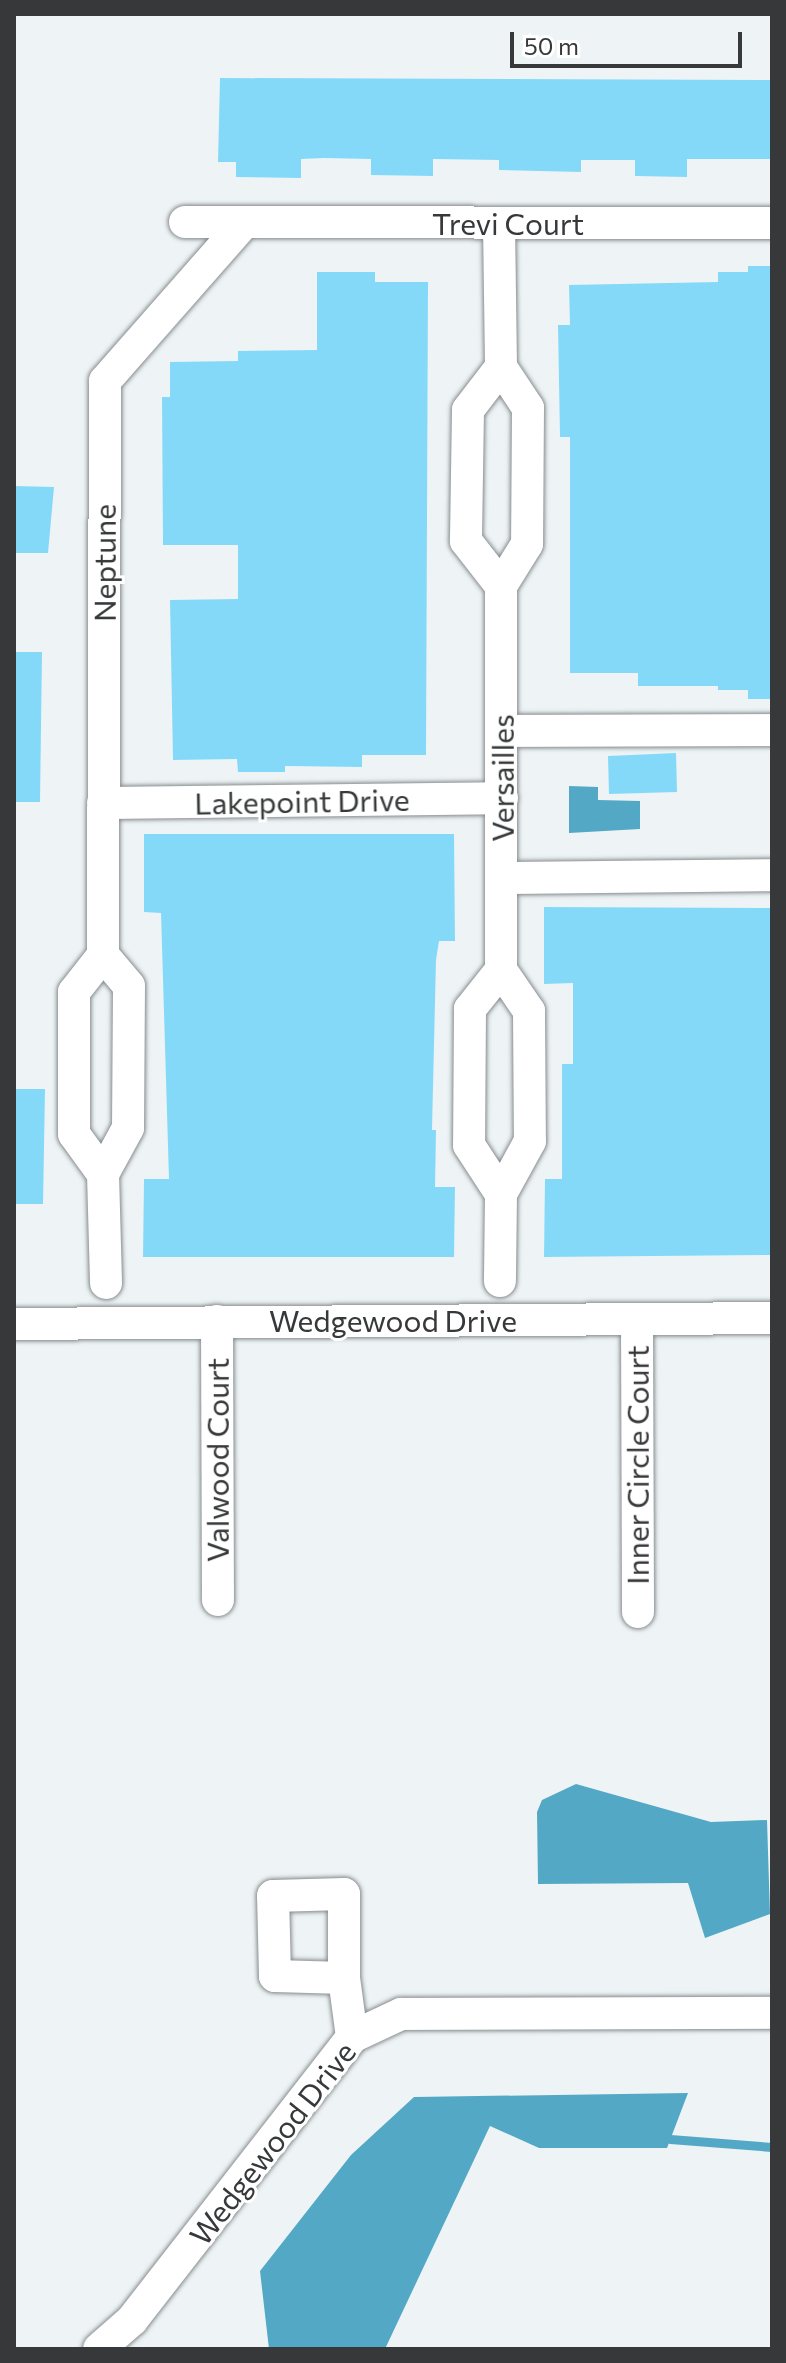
<!DOCTYPE html>
<style>
body{margin:0}
#map{position:relative;width:786px;height:2363px;overflow:hidden;background:#eef4f6;font-family:Commissioner,sans-serif}
div>[style]{position:absolute}
.water>*{inset:0;background:#53a8c5}
.stream>*{height:9px;margin:-4.5px;padding:0 4.5px;transform-origin:4.5px;border-radius:4.5px;background:#53a8c5}
.building>*{inset:0;background:#85d9f8}
.roads{filter:drop-shadow(0 0 2px #878c8f) drop-shadow(0 0 2px #878c8f)}
.street>*{height:32px;margin:-16px;padding:0 16px;transform-origin:16px;border-radius:16px;background:#fff}
span{translate:-50% -50%;white-space:nowrap;text-align:center;line-height:1.15;-webkit-text-stroke:6px #fff;paint-order:stroke}
.street-label{font-size:30px;color:#363839}
.frame{position:absolute;inset:0;border:16px solid #363839;pointer-events:none}
.scale{position:absolute;left:510px;top:32px;width:232px;height:36px;box-sizing:border-box;border:4px solid #363839;border-top:0;padding-left:10px;font-size:24px;line-height:28px;white-space:nowrap;color:#363839;-webkit-text-stroke:6px #fff;paint-order:stroke}
</style>
<div id="map">
<div class="water">
<div style="clip-path:polygon(569px 786px,598px 787px,598px 800px,640px 801px,640px 829px,569px 833px)"></div>
<div style="clip-path:polygon(576px 1784px,711px 1822px,767px 1820px,770px 1914px,705px 1938px,688px 1883px,538px 1884px,537px 1812px,542px 1800px)"></div>
<div style="clip-path:polygon(688px 2093px,667px 2148px,539px 2148px,490px 2126px,385px 2349px,269px 2349px,260px 2271px,351px 2155px,414px 2097px)"></div>
</div>
<div class="stream">
<div style="left:670px;top:2139px;width:102px;rotate:4.5deg"></div>
</div>
<div class="building">
<div style="clip-path:polygon(220px 78px,772px 80px,772px 159px,687px 159px,687px 177px,635px 176px,635px 160px,581px 160px,581px 172px,499px 170px,499px 160px,433px 159px,433px 176px,371px 175px,371px 159px,324px 158px,301px 159px,301px 178px,236px 177px,236px 162px,218px 162px)"></div>
<div style="clip-path:polygon(748px 266px,772px 266px,772px 699px,748px 699px,748px 690px,718px 690px,718px 686px,638px 686px,638px 673px,570px 673px,570px 437px,560px 437px,558px 325px,570px 325px,569px 285px,718px 282px,718px 272px,748px 272px)"></div>
<div style="clip-path:polygon(317px 272px,375px 272px,375px 282px,428px 282px,426px 755px,362px 755px,362px 767px,285px 766px,285px 772px,238px 772px,237px 759px,173px 760px,170px 600px,238px 599px,238px 545px,163px 545px,162px 397px,170px 397px,170px 362px,238px 361px,238px 351px,317px 350px)"></div>
<div style="clip-path:polygon(14px 486px,54px 487px,48px 553px,14px 553px)"></div>
<div style="clip-path:polygon(14px 652px,42px 652px,40px 802px,14px 802px)"></div>
<div style="clip-path:polygon(676px 753px,677px 792px,609px 794px,608px 756px)"></div>
<div style="clip-path:polygon(144px 834px,454px 834px,455px 941px,439px 941px,436px 960px,432px 1130px,436px 1130px,435px 1187px,455px 1187px,454px 1257px,143px 1257px,144px 1179px,169px 1179px,161px 913px,144px 912px)"></div>
<div style="clip-path:polygon(544px 907px,772px 908px,772px 1255px,544px 1257px,545px 1179px,562px 1179px,562px 1064px,573px 1064px,573px 983px,544px 984px)"></div>
<div style="clip-path:polygon(14px 1089px,45px 1089px,43px 1204px,14px 1204px)"></div>
</div>
<div class="roads">
<div class="street">
<div style="left:185px;top:222px;width:587px;rotate:0.1deg"></div>
<div style="left:499px;top:223px;width:144px;rotate:89.2deg"></div>
<div style="left:501px;top:367px;width:49px;rotate:56.6deg"></div>
<div style="left:528px;top:408px;width:136px;rotate:90.4deg"></div>
<div style="left:527px;top:544px;width:49px;rotate:121.8deg"></div>
<div style="left:501px;top:586px;width:384px;rotate:90deg"></div>
<div style="left:501px;top:970px;width:50px;rotate:55.7deg"></div>
<div style="left:529px;top:1011px;width:130px;rotate:89.6deg"></div>
<div style="left:530px;top:1141px;width:60px;rotate:118.7deg"></div>
<div style="left:501px;top:1194px;width:87px;rotate:90.7deg"></div>
<div style="left:501px;top:367px;width:54px;rotate:127.5deg"></div>
<div style="left:468px;top:410px;width:131px;rotate:90.9deg"></div>
<div style="left:466px;top:541px;width:57px;rotate:52.1deg"></div>
<div style="left:502px;top:731px;width:270px;rotate:-0.2deg"></div>
<div style="left:103px;top:803px;width:399px;rotate:-0.7deg"></div>
<div style="left:502px;top:878px;width:270px;rotate:-0.6deg"></div>
<div style="left:103px;top:955px;width:40px;rotate:50deg"></div>
<div style="left:129px;top:986px;width:142px;rotate:90.4deg"></div>
<div style="left:128px;top:1128px;width:52px;rotate:118.5deg"></div>
<div style="left:103px;top:1174px;width:109px;rotate:88.4deg"></div>
<div style="left:501px;top:970px;width:50px;rotate:128.5deg"></div>
<div style="left:470px;top:1009px;width:136px;rotate:90.4deg"></div>
<div style="left:469px;top:1145px;width:59px;rotate:56.9deg"></div>
<div style="left:103px;top:1174px;width:49px;rotate:-125.9deg"></div>
<div style="left:74px;top:1134px;width:142px;rotate:-90deg"></div>
<div style="left:74px;top:992px;width:47px;rotate:-51.9deg"></div>
<div style="left:103px;top:955px;width:574px;rotate:-89.8deg"></div>
<div style="left:105px;top:381px;width:209px;rotate:-48.7deg"></div>
<div style="left:637px;top:1319px;width:293px;rotate:89.8deg"></div>
<div style="left:217px;top:1321px;width:279px;rotate:89.8deg"></div>
<div style="left:14px;top:1324px;width:758px;rotate:-0.45deg"></div>
<div style="left:344px;top:1978px;width:69px;rotate:-178.3deg"></div>
<div style="left:275px;top:1976px;width:80px;rotate:-91.4deg"></div>
<div style="left:273px;top:1896px;width:71px;rotate:-1.6deg"></div>
<div style="left:344px;top:1894px;width:84px;rotate:90deg"></div>
<div style="left:344px;top:1978px;width:60px;rotate:82.3deg"></div>
<div style="left:99px;top:2349px;width:44px;rotate:-41.3deg"></div>
<div style="left:132px;top:2320px;width:358px;rotate:-52.1deg"></div>
<div style="left:352px;top:2037px;width:54px;rotate:-25.1deg"></div>
<div style="left:401px;top:2014px;width:371px;rotate:-0.2deg"></div>
</div>
</div>
<div class="street-label">
<span style="left:508px;top:223px">Trevi Court</span>
<span style="left:104px;top:563px;rotate:-90deg">Neptune</span>
<span style="left:502px;top:778px;rotate:-90deg">Versailles</span>
<span style="left:302px;top:801px;rotate:-1deg">Lakepoint Drive</span>
<span style="left:393px;top:1320px">Wedgewood Drive</span>
<span style="left:217px;top:1460px;rotate:-90deg">Valwood Court</span>
<span style="left:637px;top:1465px;rotate:-90deg">Inner Circle Court</span>
<span style="left:272px;top:2143px;rotate:-52deg">Wedgewood Drive</span>
</div>
<div class="frame"></div>
<div class="scale">50 m</div>
</div>
